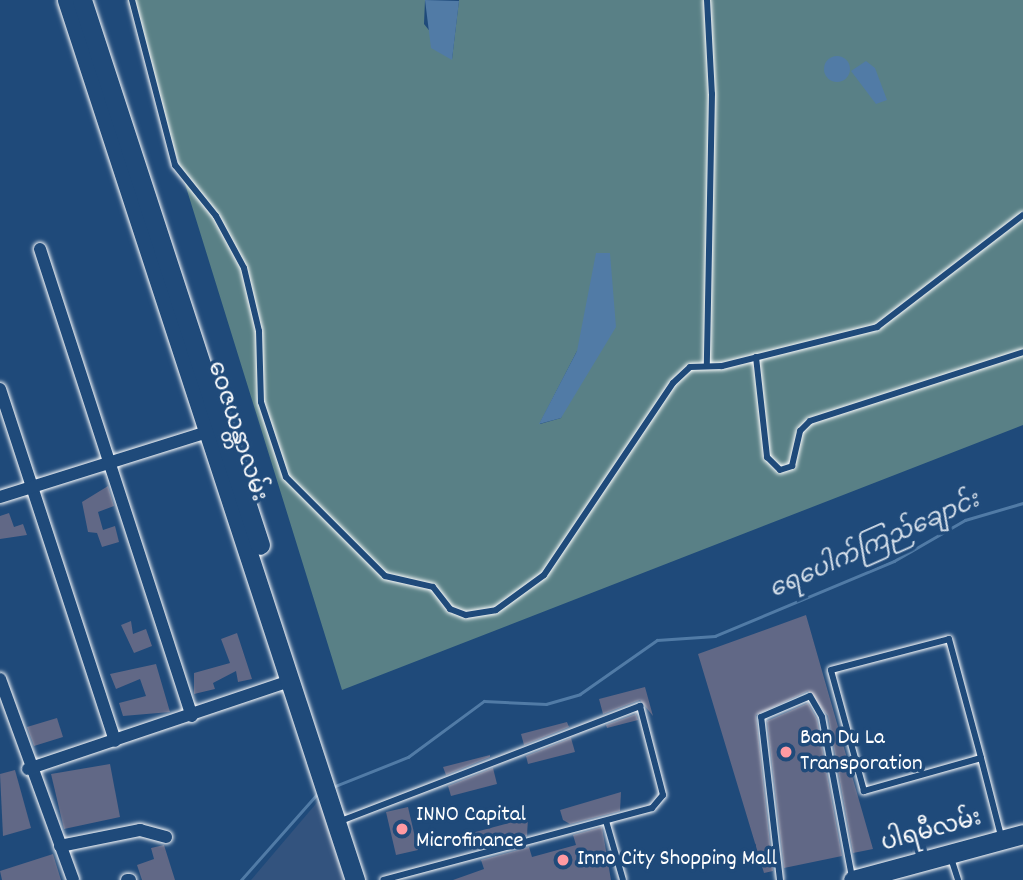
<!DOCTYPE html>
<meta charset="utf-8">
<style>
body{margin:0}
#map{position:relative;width:1023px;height:880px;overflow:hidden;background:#1f4a7a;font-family:Dekko,"Noto Sans Myanmar",sans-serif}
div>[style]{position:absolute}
.built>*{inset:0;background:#33537e}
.green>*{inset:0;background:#598086}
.water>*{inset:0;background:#517ba6}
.round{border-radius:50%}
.stream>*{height:2.5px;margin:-1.25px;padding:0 1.25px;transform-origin:1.25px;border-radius:1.25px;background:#517ba6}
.building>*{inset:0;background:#616886}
.roads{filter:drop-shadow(0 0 2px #fff) drop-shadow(0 0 2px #fff)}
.lane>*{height:6px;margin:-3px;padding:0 3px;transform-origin:3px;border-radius:3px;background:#1f4a7a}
.street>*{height:12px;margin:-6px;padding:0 6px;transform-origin:6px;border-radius:6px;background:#1f4a7a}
.primary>*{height:19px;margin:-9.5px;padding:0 9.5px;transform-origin:9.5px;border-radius:9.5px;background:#1f4a7a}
.dots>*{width:19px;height:19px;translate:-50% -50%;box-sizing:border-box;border:4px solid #1f4a7a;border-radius:50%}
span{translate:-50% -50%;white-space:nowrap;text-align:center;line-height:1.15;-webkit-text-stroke:7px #1f4a7a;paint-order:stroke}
.street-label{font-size:23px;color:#fff}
.poi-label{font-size:23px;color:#fff}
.left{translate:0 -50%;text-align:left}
.water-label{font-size:24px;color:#d4dee9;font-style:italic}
</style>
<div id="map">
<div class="built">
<div style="clip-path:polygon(320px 799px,344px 880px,251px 880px)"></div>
</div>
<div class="green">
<div style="clip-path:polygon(evenodd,128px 0,425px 0,424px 24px,452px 59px,459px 0,1023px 0,1023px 425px,342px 690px,128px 0,577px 351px,561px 418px,540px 424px,540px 423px,577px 351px)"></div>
</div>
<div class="water">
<div style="clip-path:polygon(425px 0,459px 1px,452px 60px,431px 48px)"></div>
<div class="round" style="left:824px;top:56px;width:26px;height:26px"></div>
<div style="clip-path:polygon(866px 61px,875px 68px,887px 100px,876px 104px,851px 71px)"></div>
<div style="clip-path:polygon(596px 253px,610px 253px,616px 327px,561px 418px,539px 424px,577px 351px)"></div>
</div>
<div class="stream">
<div style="left:333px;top:787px;width:81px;rotate:-21.8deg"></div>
<div style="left:408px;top:757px;width:94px;rotate:-36.4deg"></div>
<div style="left:484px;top:701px;width:62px;rotate:2.8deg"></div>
<div style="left:546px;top:704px;width:35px;rotate:-16deg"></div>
<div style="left:580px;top:694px;width:94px;rotate:-35deg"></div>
<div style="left:657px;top:640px;width:58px;rotate:-3.9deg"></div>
<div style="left:715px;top:636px;width:194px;rotate:-22.7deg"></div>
<div style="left:894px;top:561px;width:82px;rotate:-30deg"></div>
<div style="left:965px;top:520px;width:60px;rotate:-16.3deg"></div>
<div style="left:241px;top:880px;width:115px;rotate:-48.5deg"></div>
</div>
<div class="building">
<div style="clip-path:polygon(108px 486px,114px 506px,98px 512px,103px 530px,115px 526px,119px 542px,102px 547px,97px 533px,88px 532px,82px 502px)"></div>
<div style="clip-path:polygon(9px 513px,14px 527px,23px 524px,27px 535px,0 539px,0 516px)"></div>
<div style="clip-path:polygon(806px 615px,873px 849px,853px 853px,828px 716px,808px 691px,756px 715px,773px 871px,764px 873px,698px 654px)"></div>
<div style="clip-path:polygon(131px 621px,133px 634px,146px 629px,152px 646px,134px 653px,121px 625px)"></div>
<div style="clip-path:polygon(237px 633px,252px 679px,238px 682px,236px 671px,213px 683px,215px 689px,194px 694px,194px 673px,230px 663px,221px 639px)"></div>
<div style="clip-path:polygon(156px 664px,170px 712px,123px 716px,119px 703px,146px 696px,140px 679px,116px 689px,110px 674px)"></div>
<div style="clip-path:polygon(645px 687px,653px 716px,640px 700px,603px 714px,599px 699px)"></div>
<div style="clip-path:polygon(808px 703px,817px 719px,842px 856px,784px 868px,767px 721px)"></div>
<div style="clip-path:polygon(636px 714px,638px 720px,607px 728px,606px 725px)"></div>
<div style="clip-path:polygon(57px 718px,63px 737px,34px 746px,27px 727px)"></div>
<div style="clip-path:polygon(567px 722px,569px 727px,524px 745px,521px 734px)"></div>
<div style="clip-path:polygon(571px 738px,575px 752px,528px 764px,526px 756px)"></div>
<div style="clip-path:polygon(490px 755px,490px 757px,446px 775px,443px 767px)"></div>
<div style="clip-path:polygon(110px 764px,120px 817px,64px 829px,51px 774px)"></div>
<div style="clip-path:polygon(493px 768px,497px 784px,451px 796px,448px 786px)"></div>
<div style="clip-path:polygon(15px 770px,31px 828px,3px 836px,0 774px)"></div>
<div style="clip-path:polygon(621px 792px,620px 811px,570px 824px,563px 820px,560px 810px)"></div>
<div style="clip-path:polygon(408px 807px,418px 850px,396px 855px,386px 812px)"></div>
<div style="clip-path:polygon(528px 818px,527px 836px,472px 847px,468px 834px)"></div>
<div style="clip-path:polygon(602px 827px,611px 880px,453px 880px,484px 869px,481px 860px,529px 847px,532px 857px,576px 845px,573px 835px)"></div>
<div style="clip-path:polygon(164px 845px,175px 880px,142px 880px,137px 865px,154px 859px,151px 848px)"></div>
<div style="clip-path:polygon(53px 854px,61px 880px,2px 880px,0 871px)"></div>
</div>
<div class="roads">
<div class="lane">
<div style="left:132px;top:0;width:171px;rotate:75.4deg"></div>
<div style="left:175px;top:165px;width:65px;rotate:51.2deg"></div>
<div style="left:216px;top:216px;width:59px;rotate:61.7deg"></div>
<div style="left:244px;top:268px;width:65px;rotate:76.6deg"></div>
<div style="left:259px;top:331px;width:71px;rotate:88.4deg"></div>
<div style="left:261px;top:402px;width:79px;rotate:71.6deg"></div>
<div style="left:286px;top:477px;width:140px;rotate:45deg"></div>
<div style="left:385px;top:576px;width:49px;rotate:12.9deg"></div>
<div style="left:433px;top:587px;width:28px;rotate:52deg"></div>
<div style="left:450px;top:609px;width:17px;rotate:21deg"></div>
<div style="left:466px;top:615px;width:30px;rotate:-9deg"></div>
<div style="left:496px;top:610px;width:59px;rotate:-36.1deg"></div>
<div style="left:544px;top:575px;width:231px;rotate:-56.1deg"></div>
<div style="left:673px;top:383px;width:23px;rotate:-43deg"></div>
<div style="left:690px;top:367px;width:32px;rotate:-2deg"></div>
<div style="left:722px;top:366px;width:160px;rotate:-14.1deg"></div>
<div style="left:877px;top:327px;width:184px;rotate:-37.5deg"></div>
<div style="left:707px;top:0;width:94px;rotate:87deg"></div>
<div style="left:712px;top:94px;width:271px;rotate:91.1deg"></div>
<div style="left:756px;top:357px;width:101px;rotate:83.7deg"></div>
<div style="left:767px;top:457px;width:18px;rotate:45deg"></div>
<div style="left:780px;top:470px;width:13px;rotate:-18deg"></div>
<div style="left:792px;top:466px;width:36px;rotate:-77deg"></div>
<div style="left:800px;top:431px;width:14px;rotate:-45deg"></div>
<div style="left:810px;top:421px;width:224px;rotate:-17.9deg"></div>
<div style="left:981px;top:758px;width:122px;rotate:164.2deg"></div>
<div style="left:864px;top:791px;width:125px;rotate:-105.3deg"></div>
<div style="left:831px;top:670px;width:122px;rotate:-14.7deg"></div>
<div style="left:949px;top:639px;width:123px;rotate:74.9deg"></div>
<div style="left:981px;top:758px;width:81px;rotate:75.6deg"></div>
<div style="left:606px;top:821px;width:61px;rotate:73.9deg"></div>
<div style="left:338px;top:822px;width:324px;rotate:-21deg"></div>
<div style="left:640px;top:706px;width:92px;rotate:75.5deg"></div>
<div style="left:663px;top:795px;width:17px;rotate:130deg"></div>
<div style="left:652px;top:808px;width:278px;rotate:165deg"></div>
<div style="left:950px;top:855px;width:26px;rotate:72deg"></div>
<div style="left:780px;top:880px;width:164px;rotate:-96.6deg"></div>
<div style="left:761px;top:717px;width:53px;rotate:-23.2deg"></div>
<div style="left:810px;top:696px;width:24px;rotate:60deg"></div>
<div style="left:822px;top:717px;width:164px;rotate:79.4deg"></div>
</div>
<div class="street">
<div style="left:40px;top:249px;width:491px;rotate:72deg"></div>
<div style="left:0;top:389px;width:370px;rotate:71.9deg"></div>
<div style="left:0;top:497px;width:218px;rotate:-17.4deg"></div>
<div style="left:0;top:679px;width:214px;rotate:70deg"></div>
<div style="left:28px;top:769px;width:279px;rotate:-18.6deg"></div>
<div style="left:60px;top:846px;width:82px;rotate:-11.3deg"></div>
<div style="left:140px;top:830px;width:27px;rotate:15deg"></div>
<div style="left:127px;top:880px;width:3px"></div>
</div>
<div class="primary">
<div style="left:67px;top:0;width:926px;rotate:71.88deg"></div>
<div style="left:82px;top:0;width:573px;rotate:71.91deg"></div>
<div style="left:853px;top:880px;width:176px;rotate:-15.1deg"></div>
</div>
</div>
<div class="dots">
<div style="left:786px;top:752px;background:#ff9aa2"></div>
<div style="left:402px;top:829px;background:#ff9aa2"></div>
<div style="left:563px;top:860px;background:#ff9aa2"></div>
</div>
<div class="street-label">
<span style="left:235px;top:432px;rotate:72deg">ဝေဇယန္တာလမ်း</span>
<span style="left:932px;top:833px;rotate:-15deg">ပါရမီလမ်း</span>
</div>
<div class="poi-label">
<span class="left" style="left:800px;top:752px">Ban Du La<br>Transporation</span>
<span class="left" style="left:416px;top:829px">INNO Capital<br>Microfinance</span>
<span class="left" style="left:577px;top:860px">Inno City Shopping Mall</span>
</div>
<div class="water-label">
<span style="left:875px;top:547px;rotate:-24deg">ရေပေါက်ကြည်ချောင်း</span>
</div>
</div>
